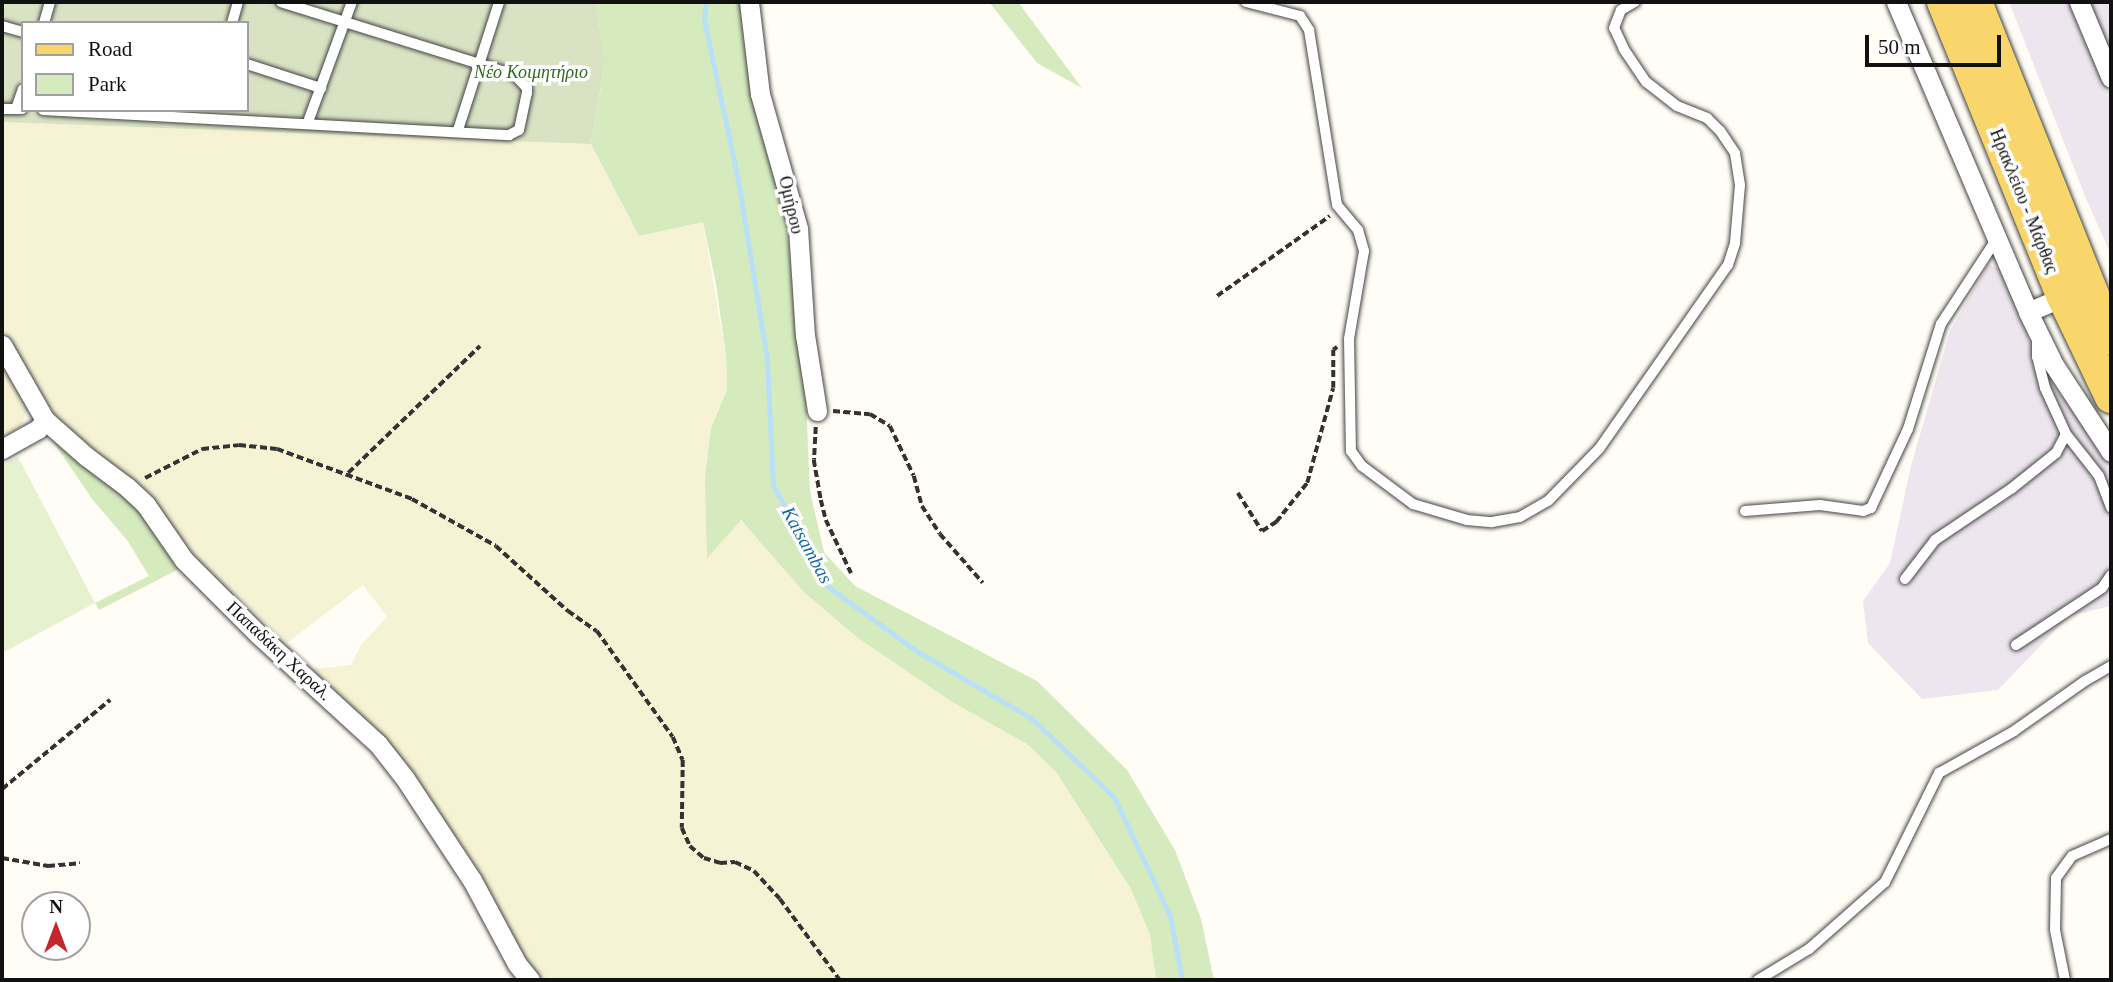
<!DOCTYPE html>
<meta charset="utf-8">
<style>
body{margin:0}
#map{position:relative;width:2113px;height:982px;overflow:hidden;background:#fffdf5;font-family:Georgia,serif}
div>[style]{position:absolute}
.industrial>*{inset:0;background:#eee6ef}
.farmland>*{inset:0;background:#f6f3d4}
.green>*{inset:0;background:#d5ebbd}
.cemetery>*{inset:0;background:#d9e3c4}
.pitch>*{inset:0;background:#e6f2cf}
.stream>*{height:5px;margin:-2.5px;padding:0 2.5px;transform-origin:2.5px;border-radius:2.5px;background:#b9e0f7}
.path>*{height:3.5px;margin-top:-1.75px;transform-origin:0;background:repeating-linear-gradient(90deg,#333 0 7px,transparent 0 10.5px)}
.roads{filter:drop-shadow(0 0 2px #444) drop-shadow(0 0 2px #444)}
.lane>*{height:10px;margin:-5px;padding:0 5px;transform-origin:5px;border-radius:5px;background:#fff}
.street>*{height:19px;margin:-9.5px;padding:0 9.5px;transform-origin:9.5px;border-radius:9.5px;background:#fff}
.primary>*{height:32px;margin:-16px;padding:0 16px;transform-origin:16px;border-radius:16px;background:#f9d66b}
span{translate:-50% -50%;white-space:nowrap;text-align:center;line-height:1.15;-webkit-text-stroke:7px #fff;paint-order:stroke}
.park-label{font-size:18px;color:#2f6b1f;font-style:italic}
.street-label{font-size:18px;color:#111}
.water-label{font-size:19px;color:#1768a6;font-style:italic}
.frame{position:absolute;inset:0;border:4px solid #111;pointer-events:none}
.legend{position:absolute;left:21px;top:21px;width:228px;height:91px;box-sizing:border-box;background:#fff;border:2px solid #a0a0a0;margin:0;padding:9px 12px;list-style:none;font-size:21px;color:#111}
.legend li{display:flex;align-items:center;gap:14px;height:35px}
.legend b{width:35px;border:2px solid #a0a0a0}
.north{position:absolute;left:21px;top:891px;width:70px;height:70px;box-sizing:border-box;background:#fff;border:2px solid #a0a0a0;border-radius:50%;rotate:0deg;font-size:19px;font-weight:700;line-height:28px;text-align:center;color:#111}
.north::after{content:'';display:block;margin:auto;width:24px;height:32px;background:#c4262e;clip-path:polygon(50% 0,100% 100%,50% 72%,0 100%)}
.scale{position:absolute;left:1865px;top:35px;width:136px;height:32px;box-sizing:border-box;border:4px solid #111;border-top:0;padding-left:9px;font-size:21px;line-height:24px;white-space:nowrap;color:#111;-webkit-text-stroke:5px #fff;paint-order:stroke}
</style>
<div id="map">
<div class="industrial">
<div style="clip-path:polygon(2009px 2px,2111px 2px,2111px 255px,2085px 196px)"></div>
<div style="clip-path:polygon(1988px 264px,2008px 273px,2036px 363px,2111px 459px,2111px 606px,2069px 616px,1998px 690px,1922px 699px,1868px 643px,1863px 601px,1890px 563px,1911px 466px,1950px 331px)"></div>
</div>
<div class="farmland">
<div style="clip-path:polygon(2px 122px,591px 144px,639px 236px,703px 222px,726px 356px,727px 390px,711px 428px,708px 556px,740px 520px,858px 638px,952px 702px,1027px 744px,1056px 772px,1131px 889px,1150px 935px,1156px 980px,541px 980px,379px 736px,313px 669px,351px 665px,361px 645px,387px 617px,363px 585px,287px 643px,198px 559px,146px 493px,61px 424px,2px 328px)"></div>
<div style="clip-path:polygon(2px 360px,28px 407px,21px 427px,2px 436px)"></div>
</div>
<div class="green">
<div style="clip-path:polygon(596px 2px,742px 2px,760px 122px,786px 223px,806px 402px,810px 491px,824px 552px,855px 586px,1037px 681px,1127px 770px,1175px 850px,1201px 919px,1214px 980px,1156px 980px,1150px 935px,1131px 889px,1056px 772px,1027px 744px,952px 702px,858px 638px,805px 593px,741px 520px,707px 558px,705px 478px,711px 428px,727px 390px,726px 356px,716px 284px,703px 222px,639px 236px,591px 144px,605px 64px)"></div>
<div style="clip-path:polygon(989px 2px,1018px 2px,1082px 88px,1037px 63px)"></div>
<div style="clip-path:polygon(50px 437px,142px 509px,183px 567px,99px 610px,95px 603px,149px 576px,127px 540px,92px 499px)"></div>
</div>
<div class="cemetery">
<div style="clip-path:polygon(evenodd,2px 2px,596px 2px,605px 63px,591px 144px,2px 122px,2px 2px,23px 23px,247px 23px,247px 110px,23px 110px,23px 23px)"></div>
</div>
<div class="pitch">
<div style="clip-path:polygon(18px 457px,95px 603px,2px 653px,2px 465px)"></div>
</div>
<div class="stream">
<div style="left:706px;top:2px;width:17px;rotate:97deg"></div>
<div style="left:704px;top:19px;width:165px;rotate:78.1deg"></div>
<div style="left:738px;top:180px;width:181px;rotate:80.8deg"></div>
<div style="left:767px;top:359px;width:126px;rotate:87.3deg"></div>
<div style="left:773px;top:485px;width:115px;rotate:61.9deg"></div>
<div style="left:827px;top:586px;width:112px;rotate:36deg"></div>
<div style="left:918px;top:652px;width:131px;rotate:30.3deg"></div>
<div style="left:1031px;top:718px;width:115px;rotate:43.6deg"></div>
<div style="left:1114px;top:797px;width:132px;rotate:64.8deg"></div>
<div style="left:1170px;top:916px;width:65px;rotate:79.4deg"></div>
</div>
<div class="path">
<div style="left:1217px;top:296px;width:138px;rotate:-35.3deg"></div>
<div style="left:833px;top:411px;width:37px;rotate:5deg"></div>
<div style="left:870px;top:414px;width:23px;rotate:31deg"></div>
<div style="left:890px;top:426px;width:55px;rotate:64.4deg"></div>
<div style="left:914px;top:476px;width:31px;rotate:75deg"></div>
<div style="left:922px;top:506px;width:33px;rotate:57deg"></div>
<div style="left:940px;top:534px;width:65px;rotate:48.7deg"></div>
<div style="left:816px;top:427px;width:33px;rotate:93deg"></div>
<div style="left:814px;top:460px;width:41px;rotate:80.1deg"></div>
<div style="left:821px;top:500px;width:21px;rotate:76deg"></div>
<div style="left:826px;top:520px;width:59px;rotate:64.7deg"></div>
<div style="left:348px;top:473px;width:183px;rotate:-43.9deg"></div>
<div style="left:145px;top:478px;width:64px;rotate:-27deg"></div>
<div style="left:202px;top:449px;width:37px;rotate:-6deg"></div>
<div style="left:239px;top:445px;width:38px;rotate:6deg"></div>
<div style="left:277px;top:449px;width:144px;rotate:20.3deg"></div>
<div style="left:412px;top:499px;width:96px;rotate:29.2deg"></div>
<div style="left:496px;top:546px;width:97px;rotate:42.1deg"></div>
<div style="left:568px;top:611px;width:35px;rotate:35deg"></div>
<div style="left:597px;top:631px;width:130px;rotate:54.4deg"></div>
<div style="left:673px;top:737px;width:25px;rotate:67deg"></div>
<div style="left:683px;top:760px;width:68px;rotate:90.8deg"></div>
<div style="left:682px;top:828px;width:20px;rotate:66deg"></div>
<div style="left:690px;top:846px;width:18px;rotate:41deg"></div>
<div style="left:704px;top:858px;width:17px;rotate:17deg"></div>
<div style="left:720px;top:863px;width:15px;rotate:-4deg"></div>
<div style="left:735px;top:862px;width:21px;rotate:25deg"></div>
<div style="left:754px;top:871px;width:38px;rotate:47deg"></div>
<div style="left:780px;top:899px;width:101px;rotate:53.5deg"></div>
<div style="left:1238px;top:493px;width:45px;rotate:57.7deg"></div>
<div style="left:1262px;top:531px;width:17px;rotate:-33deg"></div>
<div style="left:1276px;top:522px;width:50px;rotate:-51.5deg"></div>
<div style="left:1307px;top:483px;width:98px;rotate:-74.7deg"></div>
<div style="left:1333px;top:388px;width:38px;rotate:-90deg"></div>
<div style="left:1333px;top:350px;width:5px;rotate:-37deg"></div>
<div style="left:2px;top:789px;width:140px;rotate:-39.5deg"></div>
<div style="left:2px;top:858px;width:47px;rotate:9.9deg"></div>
<div style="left:48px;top:866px;width:32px;rotate:-5deg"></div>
</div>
<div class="roads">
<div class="lane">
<div style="left:1246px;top:2px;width:56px;rotate:14.5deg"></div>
<div style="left:1300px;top:16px;width:17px;rotate:57deg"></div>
<div style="left:1309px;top:30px;width:177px;rotate:80.9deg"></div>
<div style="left:1337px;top:205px;width:33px;rotate:50deg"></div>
<div style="left:1358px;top:230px;width:22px;rotate:74deg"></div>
<div style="left:1364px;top:251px;width:89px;rotate:99.7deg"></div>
<div style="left:1349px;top:339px;width:112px;rotate:89deg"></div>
<div style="left:1351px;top:451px;width:19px;rotate:54deg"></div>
<div style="left:1362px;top:466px;width:64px;rotate:36.7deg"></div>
<div style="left:1413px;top:504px;width:56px;rotate:16.5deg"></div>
<div style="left:1467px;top:520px;width:25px;rotate:5deg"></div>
<div style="left:1492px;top:522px;width:28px;rotate:-10deg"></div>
<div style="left:1520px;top:517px;width:32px;rotate:-30deg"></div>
<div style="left:1548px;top:501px;width:73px;rotate:-45.6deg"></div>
<div style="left:1599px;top:449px;width:225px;rotate:-55deg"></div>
<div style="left:1728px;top:265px;width:23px;rotate:-72deg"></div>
<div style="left:1735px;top:243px;width:58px;rotate:-85.1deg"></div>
<div style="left:1740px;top:185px;width:32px;rotate:-99deg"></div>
<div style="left:1735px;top:153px;width:27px;rotate:-124deg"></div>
<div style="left:1720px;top:131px;width:18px;rotate:-135deg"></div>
<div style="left:1707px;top:118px;width:32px;rotate:-158deg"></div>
<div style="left:1677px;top:106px;width:39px;rotate:-142deg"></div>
<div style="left:1646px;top:82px;width:40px;rotate:-124deg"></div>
<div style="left:1624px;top:49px;width:23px;rotate:-115deg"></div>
<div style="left:1614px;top:28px;width:19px;rotate:-69deg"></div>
<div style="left:1621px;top:10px;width:16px;rotate:-30deg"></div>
<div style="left:44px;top:23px;width:22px;rotate:-74deg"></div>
<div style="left:232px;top:23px;width:22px;rotate:-74deg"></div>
<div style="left:2px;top:26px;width:22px;rotate:16deg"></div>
<div style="left:247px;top:64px;width:78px;rotate:18deg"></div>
<div style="left:2px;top:109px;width:20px"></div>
<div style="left:16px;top:109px;width:21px;rotate:-71deg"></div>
<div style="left:43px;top:110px;width:467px;rotate:3.1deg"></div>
<div style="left:509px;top:135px;width:11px;rotate:-27deg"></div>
<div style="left:519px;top:130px;width:38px;rotate:-78deg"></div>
<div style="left:527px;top:93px;width:5px;rotate:-90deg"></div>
<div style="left:527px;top:88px;width:18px;rotate:-133deg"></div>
<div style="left:515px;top:75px;width:245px;rotate:-162.7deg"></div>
<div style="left:308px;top:122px;width:128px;rotate:-69.9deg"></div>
<div style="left:458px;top:130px;width:134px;rotate:-72.2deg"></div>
<div style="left:2066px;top:434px;width:53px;rotate:51.8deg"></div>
<div style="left:2099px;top:476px;width:34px;rotate:69deg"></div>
<div style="left:1745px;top:511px;width:75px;rotate:-4.6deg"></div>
<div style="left:1820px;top:505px;width:43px;rotate:7.9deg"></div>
<div style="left:1863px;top:511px;width:9px;rotate:-21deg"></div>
<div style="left:1871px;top:508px;width:87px;rotate:-64.9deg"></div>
<div style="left:1908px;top:429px;width:110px;rotate:-72.6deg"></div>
<div style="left:1941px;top:324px;width:100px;rotate:-56.8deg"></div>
<div style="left:1905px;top:579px;width:49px;rotate:-52.4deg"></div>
<div style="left:1935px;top:540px;width:92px;rotate:-33.9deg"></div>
<div style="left:2011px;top:489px;width:58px;rotate:-38.7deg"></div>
<div style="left:2056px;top:453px;width:21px;rotate:-62deg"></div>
<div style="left:2066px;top:434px;width:51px;rotate:-114.5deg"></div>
<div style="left:2045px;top:388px;width:32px;rotate:-104deg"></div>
<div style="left:2037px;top:357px;width:17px;rotate:-90deg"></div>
<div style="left:2016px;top:645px;width:103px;rotate:-33.5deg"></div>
<div style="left:2102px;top:588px;width:16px;rotate:-55deg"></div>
<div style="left:1758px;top:980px;width:60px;rotate:-31.3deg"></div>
<div style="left:1809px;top:949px;width:101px;rotate:-41.4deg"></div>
<div style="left:1885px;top:882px;width:122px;rotate:-63.6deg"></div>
<div style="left:1939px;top:773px;width:86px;rotate:-29.2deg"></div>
<div style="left:2014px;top:731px;width:87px;rotate:-35.2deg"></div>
<div style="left:2085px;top:681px;width:30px;rotate:-30deg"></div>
<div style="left:2065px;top:980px;width:51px;rotate:-101.3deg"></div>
<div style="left:2055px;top:930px;width:52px;rotate:-88.9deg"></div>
<div style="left:2056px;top:878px;width:27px;rotate:-54deg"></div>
<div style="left:2072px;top:856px;width:43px;rotate:-23.6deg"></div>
</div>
<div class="street">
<div style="left:749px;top:2px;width:93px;rotate:83.2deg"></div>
<div style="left:760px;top:94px;width:139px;rotate:74.2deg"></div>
<div style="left:798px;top:228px;width:107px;rotate:86.3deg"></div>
<div style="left:805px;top:335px;width:77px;rotate:81deg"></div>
<div style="left:1896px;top:2px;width:337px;rotate:66.9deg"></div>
<div style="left:2079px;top:2px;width:82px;rotate:67.2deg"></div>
<div style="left:2063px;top:297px;width:38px;rotate:157deg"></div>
<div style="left:2028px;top:312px;width:59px;rotate:63.9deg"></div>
<div style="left:2054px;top:365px;width:104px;rotate:56.8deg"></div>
<div style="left:2px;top:345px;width:86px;rotate:60.2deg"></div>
<div style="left:45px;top:420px;width:56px;rotate:41.4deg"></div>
<div style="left:87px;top:457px;width:50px;rotate:36.9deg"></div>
<div style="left:127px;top:487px;width:26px;rotate:43deg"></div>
<div style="left:146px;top:505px;width:67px;rotate:55.4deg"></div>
<div style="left:184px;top:560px;width:106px;rotate:45deg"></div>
<div style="left:259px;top:635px;width:161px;rotate:42.5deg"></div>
<div style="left:378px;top:744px;width:42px;rotate:51.8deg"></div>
<div style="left:404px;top:777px;width:123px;rotate:56.6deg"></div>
<div style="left:472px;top:880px;width:95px;rotate:61.8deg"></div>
<div style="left:517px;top:964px;width:21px;rotate:51deg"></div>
<div style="left:2px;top:449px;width:41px;rotate:-29.1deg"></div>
<div style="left:38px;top:429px;width:11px;rotate:-52deg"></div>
</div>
<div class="primary">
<div style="left:1943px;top:2px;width:318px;rotate:67.9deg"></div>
<div style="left:2063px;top:297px;width:111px;rotate:64.4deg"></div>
<div style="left:1976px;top:2px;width:363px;rotate:68.2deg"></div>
</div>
</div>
<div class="park-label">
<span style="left:531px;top:72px">Νέο Κοιμητήριο</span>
</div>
<div class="street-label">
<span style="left:2024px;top:201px;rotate:68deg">Ηρακλείου - Μάρθας</span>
<span style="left:791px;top:205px;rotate:77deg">Ομήρου</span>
<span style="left:279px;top:651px;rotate:43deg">Παπαδάκη Χαραλ.</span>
</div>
<div class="water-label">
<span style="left:807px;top:545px;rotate:61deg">Katsambas</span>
</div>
<div class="frame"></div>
<ul class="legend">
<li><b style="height:9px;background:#f9d66b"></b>Road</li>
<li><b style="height:19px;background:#d5ebbd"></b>Park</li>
</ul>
<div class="north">N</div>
<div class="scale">50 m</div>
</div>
